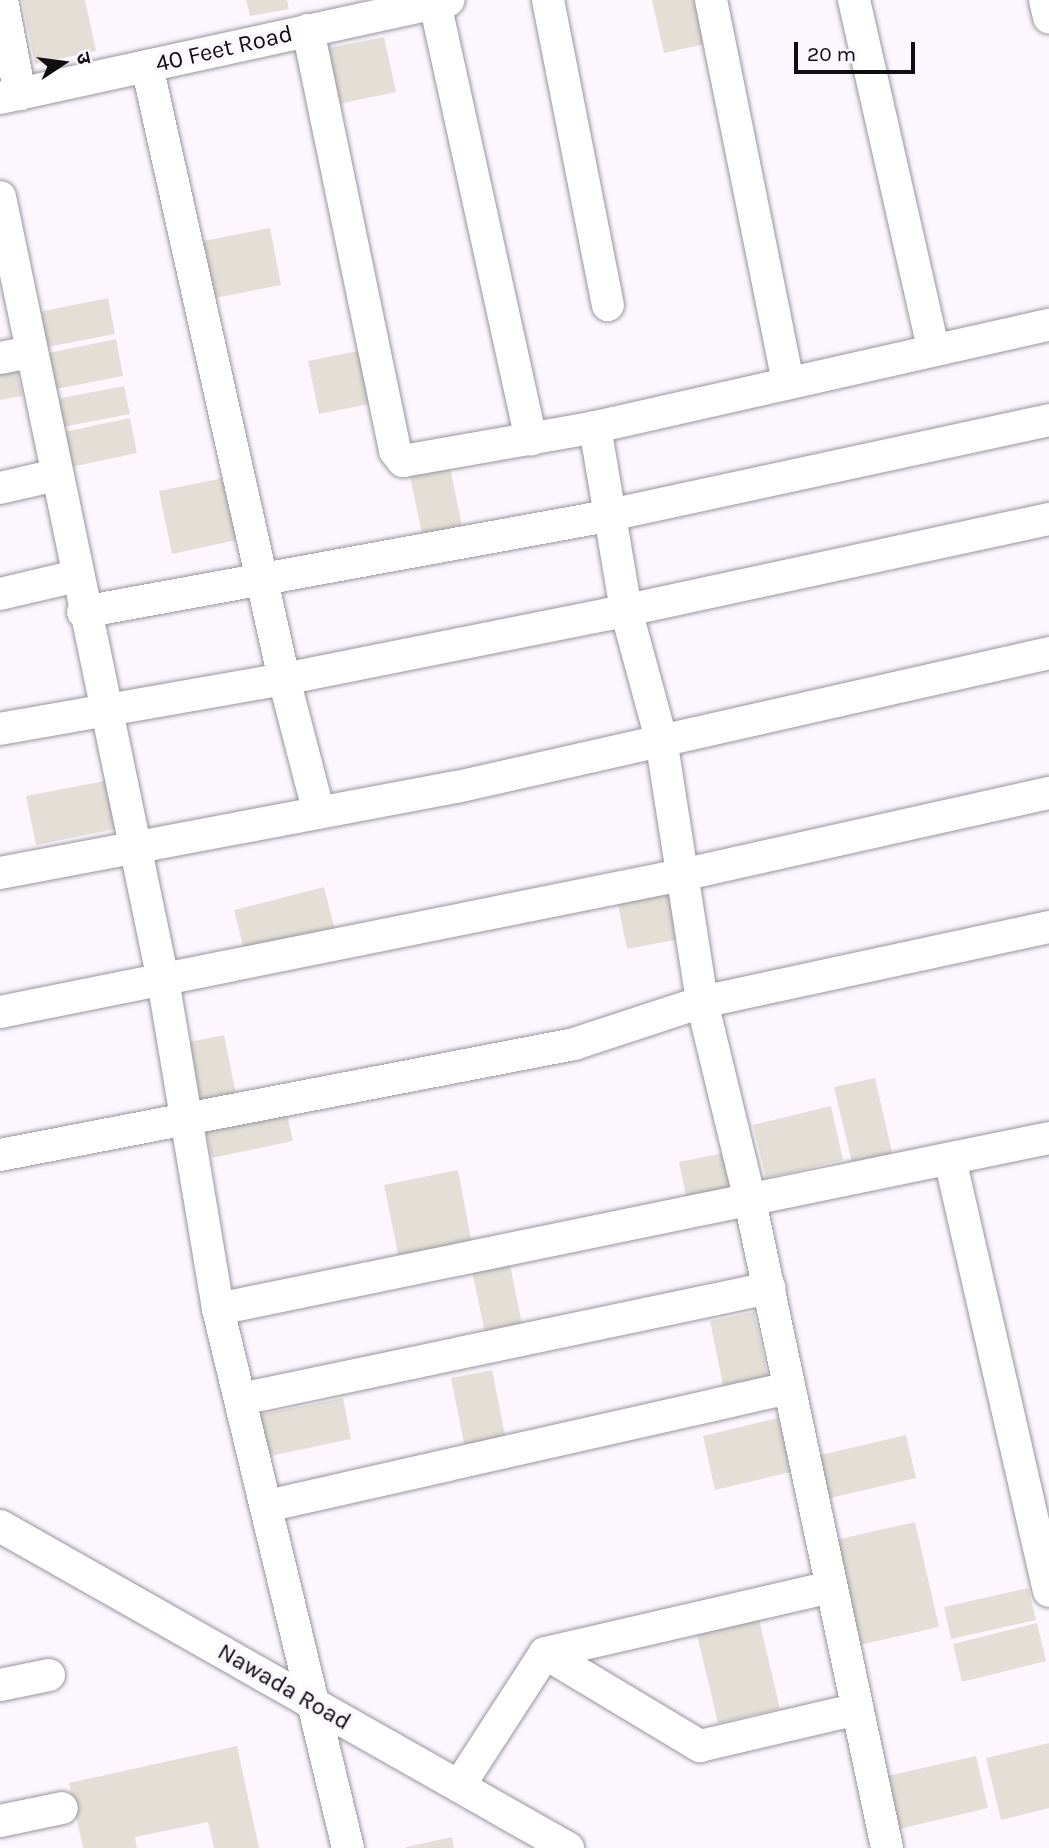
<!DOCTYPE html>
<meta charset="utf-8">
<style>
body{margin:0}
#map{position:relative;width:1049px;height:1848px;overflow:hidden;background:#fcf6ff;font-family:Karla,"Noto Sans Devanagari",sans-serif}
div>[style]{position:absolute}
.building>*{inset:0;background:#e3dfd6}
.roads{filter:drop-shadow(0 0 2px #9a959d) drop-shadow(0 0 2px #9a959d)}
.minor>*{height:32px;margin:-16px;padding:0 16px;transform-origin:16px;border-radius:16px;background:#fff}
span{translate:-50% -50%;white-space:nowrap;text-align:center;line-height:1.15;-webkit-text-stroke:7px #fcf6ff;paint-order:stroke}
.street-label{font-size:24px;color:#100e10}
.north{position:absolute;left:28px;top:28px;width:70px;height:70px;-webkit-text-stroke:5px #fcf6ff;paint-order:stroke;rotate:77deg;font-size:19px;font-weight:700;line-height:28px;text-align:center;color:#100e10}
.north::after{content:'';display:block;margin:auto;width:24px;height:32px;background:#100e10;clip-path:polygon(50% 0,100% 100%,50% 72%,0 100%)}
.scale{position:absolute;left:794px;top:42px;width:121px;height:32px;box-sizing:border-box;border:4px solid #100e10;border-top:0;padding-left:9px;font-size:21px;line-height:24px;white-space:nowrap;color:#100e10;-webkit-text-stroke:5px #fcf6ff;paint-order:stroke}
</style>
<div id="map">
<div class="building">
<div style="clip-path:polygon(22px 0,85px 0,96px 51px,35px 64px)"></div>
<div style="clip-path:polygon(246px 0,287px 0,289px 9px,250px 16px)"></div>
<div style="clip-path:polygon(652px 0,695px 0,705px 44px,664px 53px)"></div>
<div style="clip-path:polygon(384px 37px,396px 92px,334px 105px,323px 49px)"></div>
<div style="clip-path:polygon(270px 228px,281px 285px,215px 298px,203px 241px)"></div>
<div style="clip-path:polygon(108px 298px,115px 334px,47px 347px,39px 312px)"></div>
<div style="clip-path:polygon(116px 339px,123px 376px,56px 389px,49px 353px)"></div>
<div style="clip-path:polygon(363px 350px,374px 403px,319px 414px,308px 361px)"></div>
<div style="clip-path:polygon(15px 360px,22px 396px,0 400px,0 363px)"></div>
<div style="clip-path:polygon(124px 386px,130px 414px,62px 427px,56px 399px)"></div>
<div style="clip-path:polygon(130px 418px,137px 453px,71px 467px,64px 432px)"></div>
<div style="clip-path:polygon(449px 463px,464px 535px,424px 543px,409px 472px)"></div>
<div style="clip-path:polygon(228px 477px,241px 539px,172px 554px,159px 491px)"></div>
<div style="clip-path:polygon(105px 781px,115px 829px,36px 845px,26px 796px)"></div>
<div style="clip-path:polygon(324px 887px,337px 938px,247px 961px,234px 910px)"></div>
<div style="clip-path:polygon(675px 888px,685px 938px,627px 949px,617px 900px)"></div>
<div style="clip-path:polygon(224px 1035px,238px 1104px,198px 1112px,184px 1043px)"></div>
<div style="clip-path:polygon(875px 1078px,893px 1157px,853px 1167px,834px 1087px)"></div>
<div style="clip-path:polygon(285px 1106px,293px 1141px,212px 1158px,204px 1122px)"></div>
<div style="clip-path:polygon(831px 1106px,843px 1160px,766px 1178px,753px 1125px)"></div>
<div style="clip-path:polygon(729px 1152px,736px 1191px,687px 1201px,679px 1162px)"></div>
<div style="clip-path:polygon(458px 1170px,472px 1245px,399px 1259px,384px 1185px)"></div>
<div style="clip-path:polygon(508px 1255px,525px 1339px,488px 1346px,470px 1262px)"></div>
<div style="clip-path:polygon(754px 1312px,771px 1392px,726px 1400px,710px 1321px)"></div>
<div style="clip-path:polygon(492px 1370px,508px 1450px,467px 1458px,451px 1378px)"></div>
<div style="clip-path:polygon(343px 1398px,351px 1439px,265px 1457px,257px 1415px)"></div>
<div style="clip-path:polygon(778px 1418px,791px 1472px,715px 1490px,703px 1436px)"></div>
<div style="clip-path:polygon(906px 1435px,916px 1478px,826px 1499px,816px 1456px)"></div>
<div style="clip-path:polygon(915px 1522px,939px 1627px,859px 1645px,835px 1540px)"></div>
<div style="clip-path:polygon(1028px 1588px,1036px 1620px,951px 1639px,944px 1607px)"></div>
<div style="clip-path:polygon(757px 1611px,780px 1709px,718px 1723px,695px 1626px)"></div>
<div style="clip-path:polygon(1037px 1623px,1046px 1661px,962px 1682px,953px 1644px)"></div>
<div style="clip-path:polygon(1049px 1743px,1049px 1808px,1001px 1820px,986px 1758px)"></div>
<div style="clip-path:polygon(237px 1746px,259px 1848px,214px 1848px,208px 1822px,135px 1837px,137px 1848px,83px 1848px,69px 1783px)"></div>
<div style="clip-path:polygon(976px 1756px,988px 1808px,895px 1830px,883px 1777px)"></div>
<div style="clip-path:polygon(452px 1837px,454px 1848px,406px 1848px,406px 1847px)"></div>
</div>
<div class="roads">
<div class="minor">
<div style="left:2px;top:0;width:96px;rotate:79.2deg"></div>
<div style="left:548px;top:0;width:311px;rotate:78.9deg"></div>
<div style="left:711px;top:0;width:391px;rotate:78.6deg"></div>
<div style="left:854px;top:0;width:358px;rotate:77.2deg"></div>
<div style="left:1045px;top:0;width:18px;rotate:77deg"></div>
<div style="left:435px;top:3px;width:447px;rotate:77.6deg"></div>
<div style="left:308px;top:30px;width:430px;rotate:78.3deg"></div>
<div style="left:395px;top:451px;width:13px;rotate:51deg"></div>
<div style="left:403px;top:461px;width:195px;rotate:-10deg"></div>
<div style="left:595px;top:427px;width:465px;rotate:-12.7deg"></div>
<div style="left:147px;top:66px;width:628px;rotate:77.4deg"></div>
<div style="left:284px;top:679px;width:138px;rotate:75.4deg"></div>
<div style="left:0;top:98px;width:459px;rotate:-12.3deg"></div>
<div style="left:0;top:197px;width:800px;rotate:78.24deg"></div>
<div style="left:163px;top:980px;width:334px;rotate:80.5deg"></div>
<div style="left:218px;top:1309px;width:554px;rotate:76.44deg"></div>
<div style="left:0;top:358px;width:32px;rotate:-11deg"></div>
<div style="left:595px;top:427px;width:186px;rotate:80.4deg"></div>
<div style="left:626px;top:610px;width:134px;rotate:74.8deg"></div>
<div style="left:661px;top:739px;width:266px;rotate:81.1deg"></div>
<div style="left:702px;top:1002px;width:205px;rotate:76.4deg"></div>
<div style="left:750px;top:1201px;width:661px;rotate:78.04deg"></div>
<div style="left:0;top:488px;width:57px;rotate:-13.1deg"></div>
<div style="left:0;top:594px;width:78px;rotate:-13.3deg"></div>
<div style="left:83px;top:612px;width:522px;rotate:-10.38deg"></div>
<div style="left:596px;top:518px;width:463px;rotate:-12.2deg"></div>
<div style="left:0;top:729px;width:288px;rotate:-10deg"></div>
<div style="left:284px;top:679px;width:331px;rotate:-11.3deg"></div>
<div style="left:609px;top:614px;width:450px;rotate:-12.2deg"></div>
<div style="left:0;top:873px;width:465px;rotate:-10.7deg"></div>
<div style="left:457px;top:787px;width:607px;rotate:-12.75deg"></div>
<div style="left:0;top:1012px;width:700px;rotate:-11.37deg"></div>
<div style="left:686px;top:874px;width:372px;rotate:-12.6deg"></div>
<div style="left:0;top:1155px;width:585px;rotate:-10.94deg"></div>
<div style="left:574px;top:1044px;width:135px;rotate:-18.2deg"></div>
<div style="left:702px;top:1002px;width:355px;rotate:-12.2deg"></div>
<div style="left:950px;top:1159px;width:443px;rotate:77.1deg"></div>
<div style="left:218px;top:1309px;width:848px;rotate:-11.63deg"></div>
<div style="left:241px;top:1399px;width:540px;rotate:-11.87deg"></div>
<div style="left:267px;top:1506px;width:535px;rotate:-12.74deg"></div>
<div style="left:0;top:1526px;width:653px;rotate:29.55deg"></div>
<div style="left:545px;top:1653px;width:181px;rotate:31deg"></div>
<div style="left:700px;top:1746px;width:162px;rotate:-13.2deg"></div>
<div style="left:0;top:1685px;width:50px;rotate:-11.5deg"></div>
<div style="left:459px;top:1786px;width:158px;rotate:-57.1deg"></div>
<div style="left:545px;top:1653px;width:294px;rotate:-13deg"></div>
<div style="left:0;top:1821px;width:63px;rotate:-11.8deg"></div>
</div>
</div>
<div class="street-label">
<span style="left:224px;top:49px;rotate:-13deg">40 Feet Road</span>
<span style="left:284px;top:1687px;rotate:30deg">Nawada Road</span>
</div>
<div class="north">उ</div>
<div class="scale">20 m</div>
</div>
